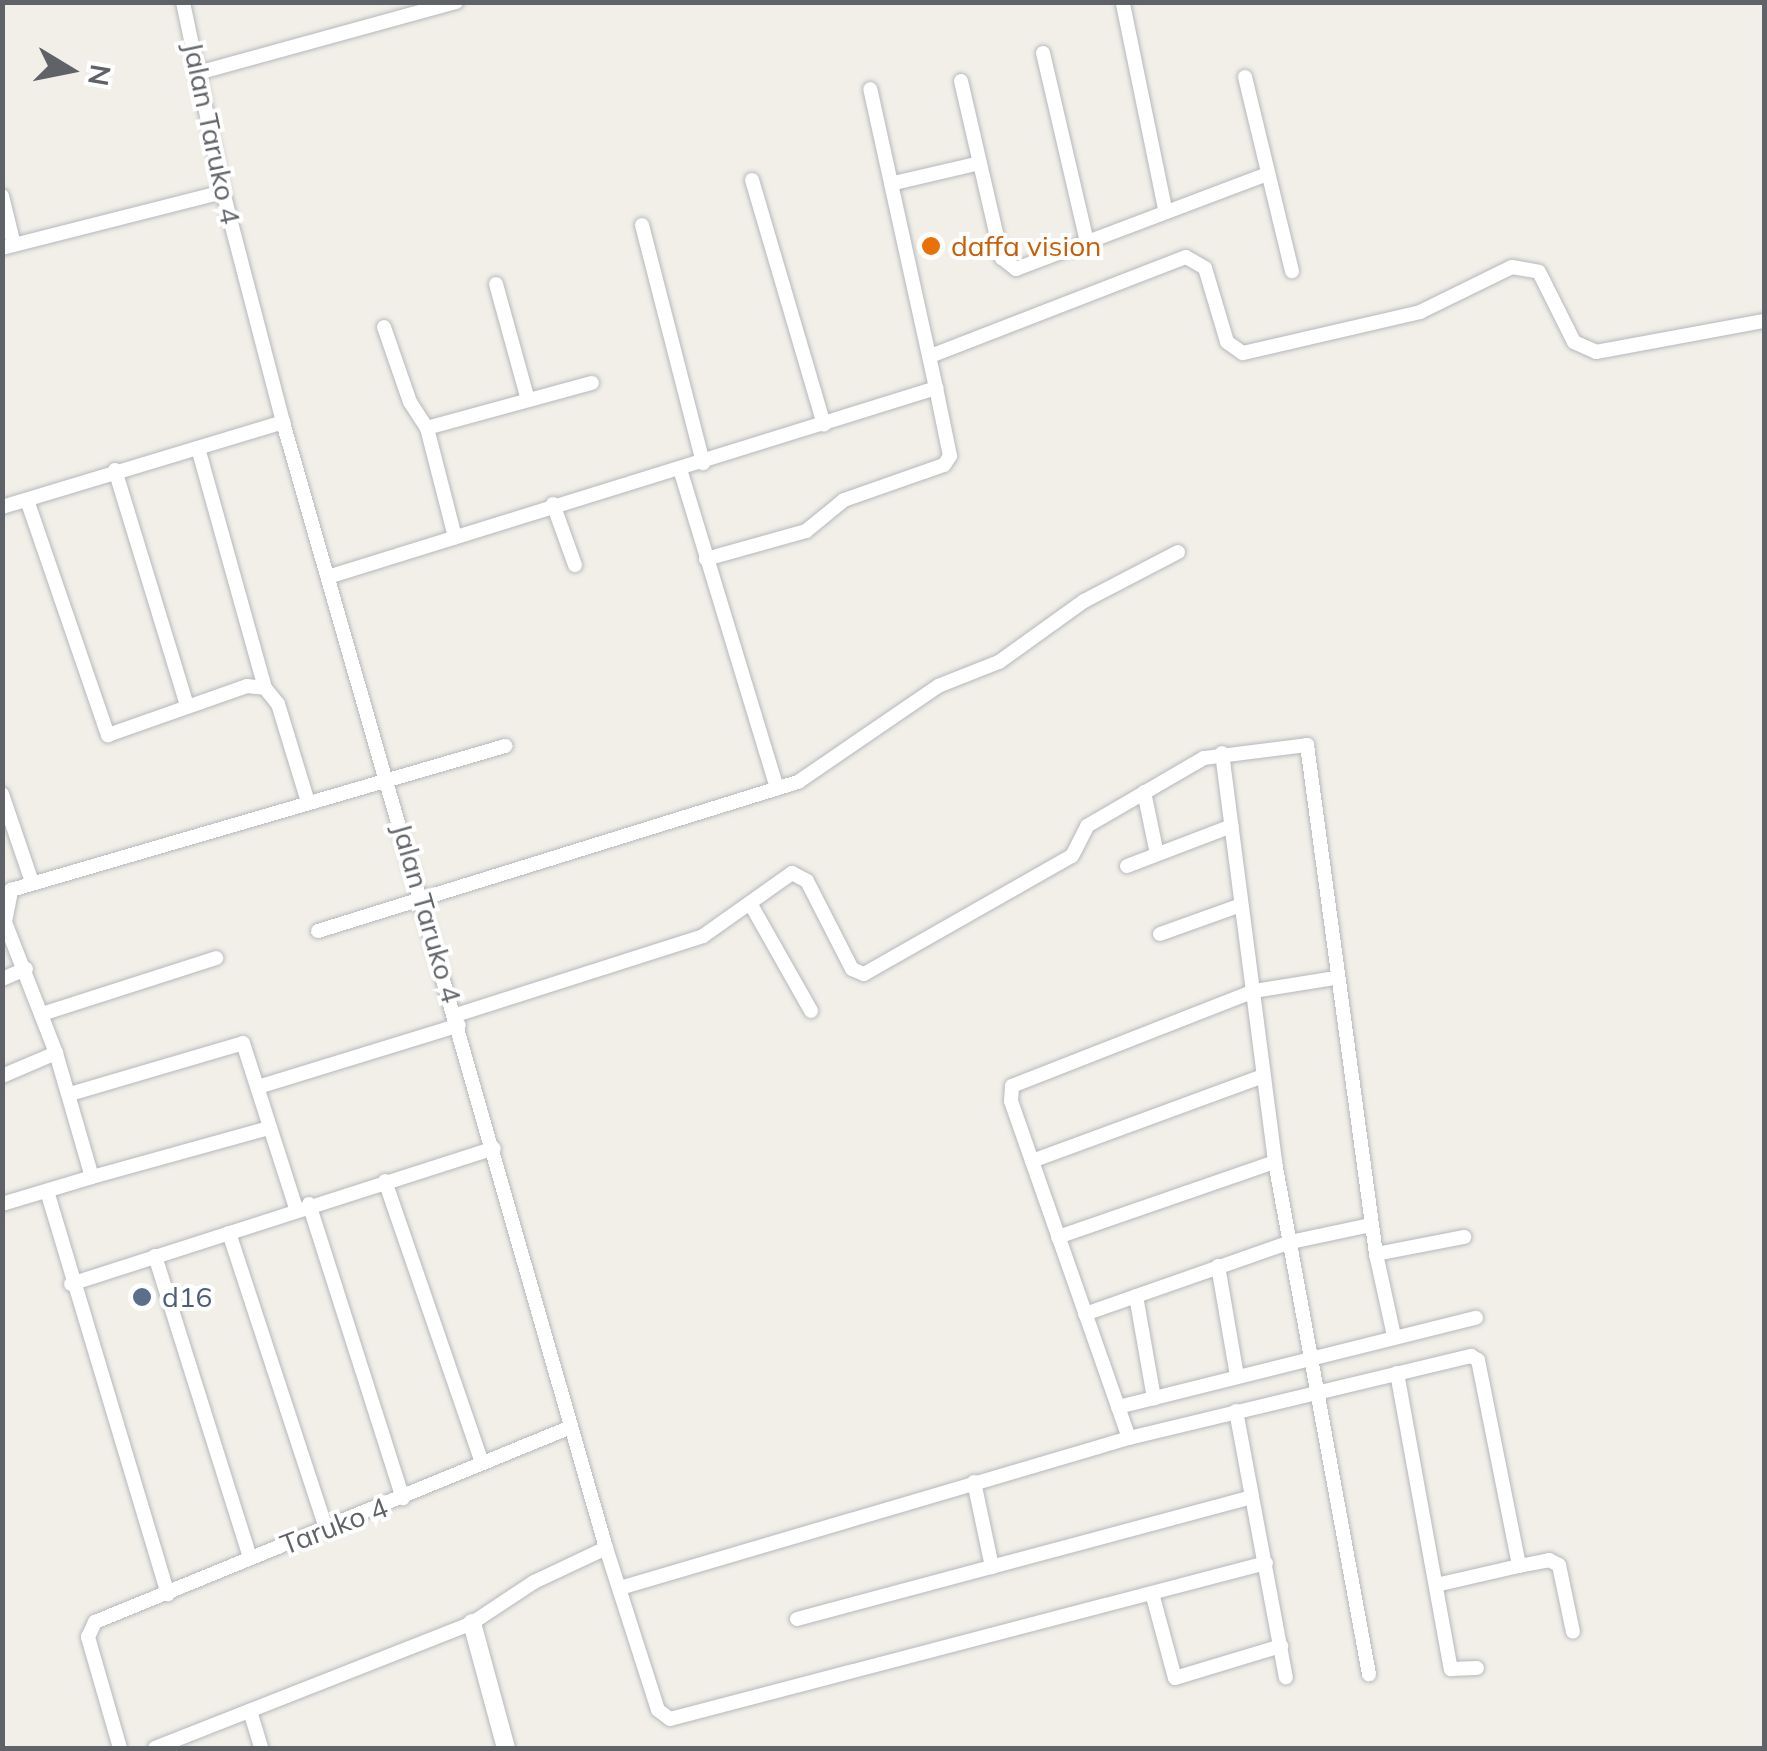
<!DOCTYPE html>
<style>
body{margin:0}
#map{position:relative;width:1767px;height:1751px;overflow:hidden;background:#f1efe8;font-family:Mulish,sans-serif}
div>[style]{position:absolute}
.roads{filter:drop-shadow(0 0 2px #b5b8bc) drop-shadow(0 0 2px #b5b8bc)}
.minor>*{height:14px;margin:-7px;padding:0 7px;transform-origin:7px;border-radius:7px;background:#fff}
.tertiary>*{height:18px;margin:-9px;padding:0 9px;transform-origin:9px;border-radius:9px;background:#fff}
.dots>*{width:28px;height:28px;translate:-50% -50%;box-sizing:border-box;border:5px solid #fff;border-radius:50%}
span{translate:-50% -50%;white-space:nowrap;text-align:center;line-height:1.15;-webkit-text-stroke:8px #fff;paint-order:stroke}
.street-label{font-size:28px;color:#5f6368}
.food-label{font-size:28px;color:#c56008}
.left{translate:0 -50%;text-align:left}
.service-label{font-size:28px;color:#4e5e75}
.frame{position:absolute;inset:0;border:5px solid #5f6368;pointer-events:none}
.north{position:absolute;left:20px;top:20px;width:100px;height:100px;-webkit-text-stroke:8px #fff;paint-order:stroke;rotate:100deg;font-size:28px;font-weight:700;line-height:40px;text-align:center;color:#5f6368}
.north::after{content:'';display:block;margin:auto;width:35px;height:45px;background:#5f6368;clip-path:polygon(50% 0,100% 100%,50% 72%,0 100%)}
</style>
<div id="map">
<div class="roads">
<div class="minor">
<div style="left:1123px;top:4px;width:208px;rotate:78.4deg"></div>
<div style="left:1043px;top:53px;width:190px;rotate:76.9deg"></div>
<div style="left:198px;top:73px;width:268px;rotate:-15.4deg"></div>
<div style="left:1245px;top:77px;width:200px;rotate:76.4deg"></div>
<div style="left:961px;top:81px;width:182px;rotate:77deg"></div>
<div style="left:1002px;top:258px;width:18px;rotate:38deg"></div>
<div style="left:1016px;top:269px;width:268px;rotate:-20.7deg"></div>
<div style="left:752px;top:180px;width:255px;rotate:73.6deg"></div>
<div style="left:894px;top:183px;width:88px;rotate:-13.1deg"></div>
<div style="left:2px;top:196px;width:50px;rotate:76.2deg"></div>
<div style="left:642px;top:225px;width:246px;rotate:75.6deg"></div>
<div style="left:2px;top:248px;width:228px;rotate:-14.2deg"></div>
<div style="left:496px;top:284px;width:120px;rotate:74.6deg"></div>
<div style="left:384px;top:327px;width:79px;rotate:70.9deg"></div>
<div style="left:410px;top:402px;width:31px;rotate:57deg"></div>
<div style="left:427px;top:428px;width:113px;rotate:75.6deg"></div>
<div style="left:933px;top:355px;width:271px;rotate:-21.2deg"></div>
<div style="left:1186px;top:257px;width:22px;rotate:30deg"></div>
<div style="left:1205px;top:268px;width:77px;rotate:73.4deg"></div>
<div style="left:1227px;top:342px;width:19px;rotate:35deg"></div>
<div style="left:1243px;top:353px;width:182px;rotate:-13deg"></div>
<div style="left:1420px;top:312px;width:102px;rotate:-26.1deg"></div>
<div style="left:1512px;top:267px;width:27px;rotate:10deg"></div>
<div style="left:1539px;top:272px;width:78px;rotate:63.4deg"></div>
<div style="left:1574px;top:342px;width:24px;rotate:24deg"></div>
<div style="left:1596px;top:352px;width:171px;rotate:-10.5deg"></div>
<div style="left:427px;top:428px;width:171px;rotate:-15.3deg"></div>
<div style="left:198px;top:448px;width:249px;rotate:74.4deg"></div>
<div style="left:680px;top:469px;width:334px;rotate:73.1deg"></div>
<div style="left:115px;top:470px;width:246px;rotate:73deg"></div>
<div style="left:27px;top:500px;width:249px;rotate:71deg"></div>
<div style="left:108px;top:735px;width:147px;rotate:-19.4deg"></div>
<div style="left:247px;top:686px;width:18px;rotate:6deg"></div>
<div style="left:265px;top:688px;width:21px;rotate:51deg"></div>
<div style="left:278px;top:704px;width:102px;rotate:73deg"></div>
<div style="left:553px;top:504px;width:65px;rotate:70.2deg"></div>
<div style="left:2px;top:507px;width:294px;rotate:-16.8deg"></div>
<div style="left:706px;top:559px;width:104px;rotate:-15.6deg"></div>
<div style="left:806px;top:531px;width:49px;rotate:-39.2deg"></div>
<div style="left:844px;top:500px;width:106px;rotate:-19.3deg"></div>
<div style="left:944px;top:465px;width:11px;rotate:-56deg"></div>
<div style="left:950px;top:456px;width:69px;rotate:-101.6deg"></div>
<div style="left:331px;top:576px;width:634px;rotate:-17.26deg"></div>
<div style="left:936px;top:388px;width:306px;rotate:-102.4deg"></div>
<div style="left:1222px;top:753px;width:412px;rotate:82.6deg"></div>
<div style="left:1275px;top:1162px;width:521px;rotate:79.6deg"></div>
<div style="left:1144px;top:792px;width:63px;rotate:78.2deg"></div>
<div style="left:2px;top:794px;width:93px;rotate:71.2deg"></div>
<div style="left:1127px;top:866px;width:112px;rotate:-20.9deg"></div>
<div style="left:750px;top:903px;width:124px;rotate:60.5deg"></div>
<div style="left:318px;top:931px;width:503px;rotate:-17.25deg"></div>
<div style="left:798px;top:782px;width:170px;rotate:-34.4deg"></div>
<div style="left:938px;top:686px;width:66px;rotate:-21.5deg"></div>
<div style="left:999px;top:662px;width:105px;rotate:-35.7deg"></div>
<div style="left:1084px;top:601px;width:106px;rotate:-27.5deg"></div>
<div style="left:1160px;top:934px;width:86px;rotate:-19.7deg"></div>
<div style="left:2px;top:979px;width:26px;rotate:-23deg"></div>
<div style="left:42px;top:1014px;width:183px;rotate:-17.8deg"></div>
<div style="left:456px;top:1015px;width:259px;rotate:-17.7deg"></div>
<div style="left:703px;top:936px;width:109px;rotate:-35.3deg"></div>
<div style="left:792px;top:873px;width:17px;rotate:28deg"></div>
<div style="left:807px;top:881px;width:99px;rotate:62.9deg"></div>
<div style="left:852px;top:969px;width:13px;rotate:23deg"></div>
<div style="left:864px;top:974px;width:239px;rotate:-29.6deg"></div>
<div style="left:1072px;top:856px;width:34px;rotate:-63deg"></div>
<div style="left:1087px;top:826px;width:135px;rotate:-30.2deg"></div>
<div style="left:1204px;top:758px;width:104px;rotate:-7.2deg"></div>
<div style="left:1307px;top:745px;width:514px;rotate:82.28deg"></div>
<div style="left:1376px;top:1254px;width:90px;rotate:-10.9deg"></div>
<div style="left:2px;top:1076px;width:59px;rotate:-23.1deg"></div>
<div style="left:258px;top:1087px;width:210px;rotate:-17.1deg"></div>
<div style="left:70px;top:1094px;width:180px;rotate:-16.4deg"></div>
<div style="left:243px;top:1043px;width:173px;rotate:72.2deg"></div>
<div style="left:1032px;top:1161px;width:246px;rotate:-20.2deg"></div>
<div style="left:92px;top:1177px;width:184px;rotate:-15.5deg"></div>
<div style="left:385px;top:1181px;width:298px;rotate:71deg"></div>
<div style="left:47px;top:1191px;width:421px;rotate:73.3deg"></div>
<div style="left:2px;top:1204px;width:94px;rotate:-16.7deg"></div>
<div style="left:92px;top:1177px;width:129px;rotate:-106.2deg"></div>
<div style="left:56px;top:1053px;width:141px;rotate:-111.3deg"></div>
<div style="left:5px;top:922px;width:33px;rotate:-79deg"></div>
<div style="left:11px;top:890px;width:515px;rotate:-16.25deg"></div>
<div style="left:309px;top:1204px;width:309px;rotate:72.3deg"></div>
<div style="left:229px;top:1233px;width:311px;rotate:71.8deg"></div>
<div style="left:1058px;top:1237px;width:230px;rotate:-19.1deg"></div>
<div style="left:1376px;top:1254px;width:84px;rotate:77.6deg"></div>
<div style="left:155px;top:1256px;width:317px;rotate:72.5deg"></div>
<div style="left:1218px;top:1266px;width:112px;rotate:80.2deg"></div>
<div style="left:71px;top:1284px;width:444px;rotate:-17.8deg"></div>
<div style="left:1136px;top:1296px;width:104px;rotate:80deg"></div>
<div style="left:1085px;top:1314px;width:218px;rotate:-19.3deg"></div>
<div style="left:1291px;top:1242px;width:81px;rotate:-12.1deg"></div>
<div style="left:1397px;top:1373px;width:301px;rotate:79.7deg"></div>
<div style="left:1451px;top:1669px;width:26px;rotate:-2deg"></div>
<div style="left:1118px;top:1407px;width:369px;rotate:-14deg"></div>
<div style="left:1236px;top:1411px;width:271px;rotate:79.4deg"></div>
<div style="left:1129px;top:1438px;width:357px;rotate:-109.3deg"></div>
<div style="left:1011px;top:1101px;width:15px;rotate:-86deg"></div>
<div style="left:1012px;top:1086px;width:260px;rotate:-21.4deg"></div>
<div style="left:1254px;top:991px;width:82px;rotate:-9.1deg"></div>
<div style="left:974px;top:1482px;width:87px;rotate:78deg"></div>
<div style="left:606px;top:1548px;width:170px;rotate:72.2deg"></div>
<div style="left:658px;top:1710px;width:15px;rotate:37deg"></div>
<div style="left:670px;top:1719px;width:616px;rotate:-14.67deg"></div>
<div style="left:1436px;top:1585px;width:85px;rotate:-12.9deg"></div>
<div style="left:620px;top:1588px;width:531px;rotate:-16.42deg"></div>
<div style="left:1129px;top:1438px;width:352px;rotate:-13.5deg"></div>
<div style="left:1471px;top:1356px;width:8px;rotate:30deg"></div>
<div style="left:1478px;top:1360px;width:210px;rotate:78.7deg"></div>
<div style="left:1519px;top:1566px;width:31px;rotate:-11deg"></div>
<div style="left:1549px;top:1560px;width:11px;rotate:27deg"></div>
<div style="left:1559px;top:1565px;width:68px;rotate:78.2deg"></div>
<div style="left:1152px;top:1593px;width:88px;rotate:74.9deg"></div>
<div style="left:1175px;top:1678px;width:111px;rotate:-16.8deg"></div>
<div style="left:797px;top:1619px;width:471px;rotate:-15deg"></div>
<div style="left:250px;top:1711px;width:39px;rotate:73deg"></div>
<div style="left:120px;top:1748px;width:116px;rotate:-106.1deg"></div>
<div style="left:88px;top:1637px;width:17px;rotate:-65deg"></div>
<div style="left:95px;top:1622px;width:514px;rotate:-22.28deg"></div>
<div style="left:155px;top:1748px;width:341px;rotate:-21.5deg"></div>
<div style="left:472px;top:1623px;width:74px;rotate:-33.5deg"></div>
<div style="left:534px;top:1582px;width:80px;rotate:-25.3deg"></div>
<div style="left:606px;top:1548px;width:1171px;rotate:-106.01deg"></div>
<div style="left:283px;top:422px;width:238px;rotate:-104.6deg"></div>
<div style="left:223px;top:192px;width:194px;rotate:-101.9deg"></div>
</div>
<div class="tertiary">
<div style="left:472px;top:1623px;width:130px;rotate:74.8deg"></div>
</div>
</div>
<div class="dots">
<div style="left:931px;top:246px;background:#e8710a"></div>
<div style="left:142px;top:1297px;background:#5c6f8a"></div>
</div>
<div class="street-label">
<span style="left:212px;top:133px;rotate:78deg">Jalan Taruko 4</span>
<span style="left:427px;top:913px;rotate:74deg">Jalan Taruko 4</span>
<span style="left:334px;top:1526px;rotate:-21deg">Taruko 4</span>
</div>
<div class="food-label">
<span class="left" style="left:951px;top:246px">daffa vision</span>
</div>
<div class="service-label">
<span class="left" style="left:162px;top:1297px">d16</span>
</div>
<div class="frame"></div>
<div class="north">N</div>
</div>
